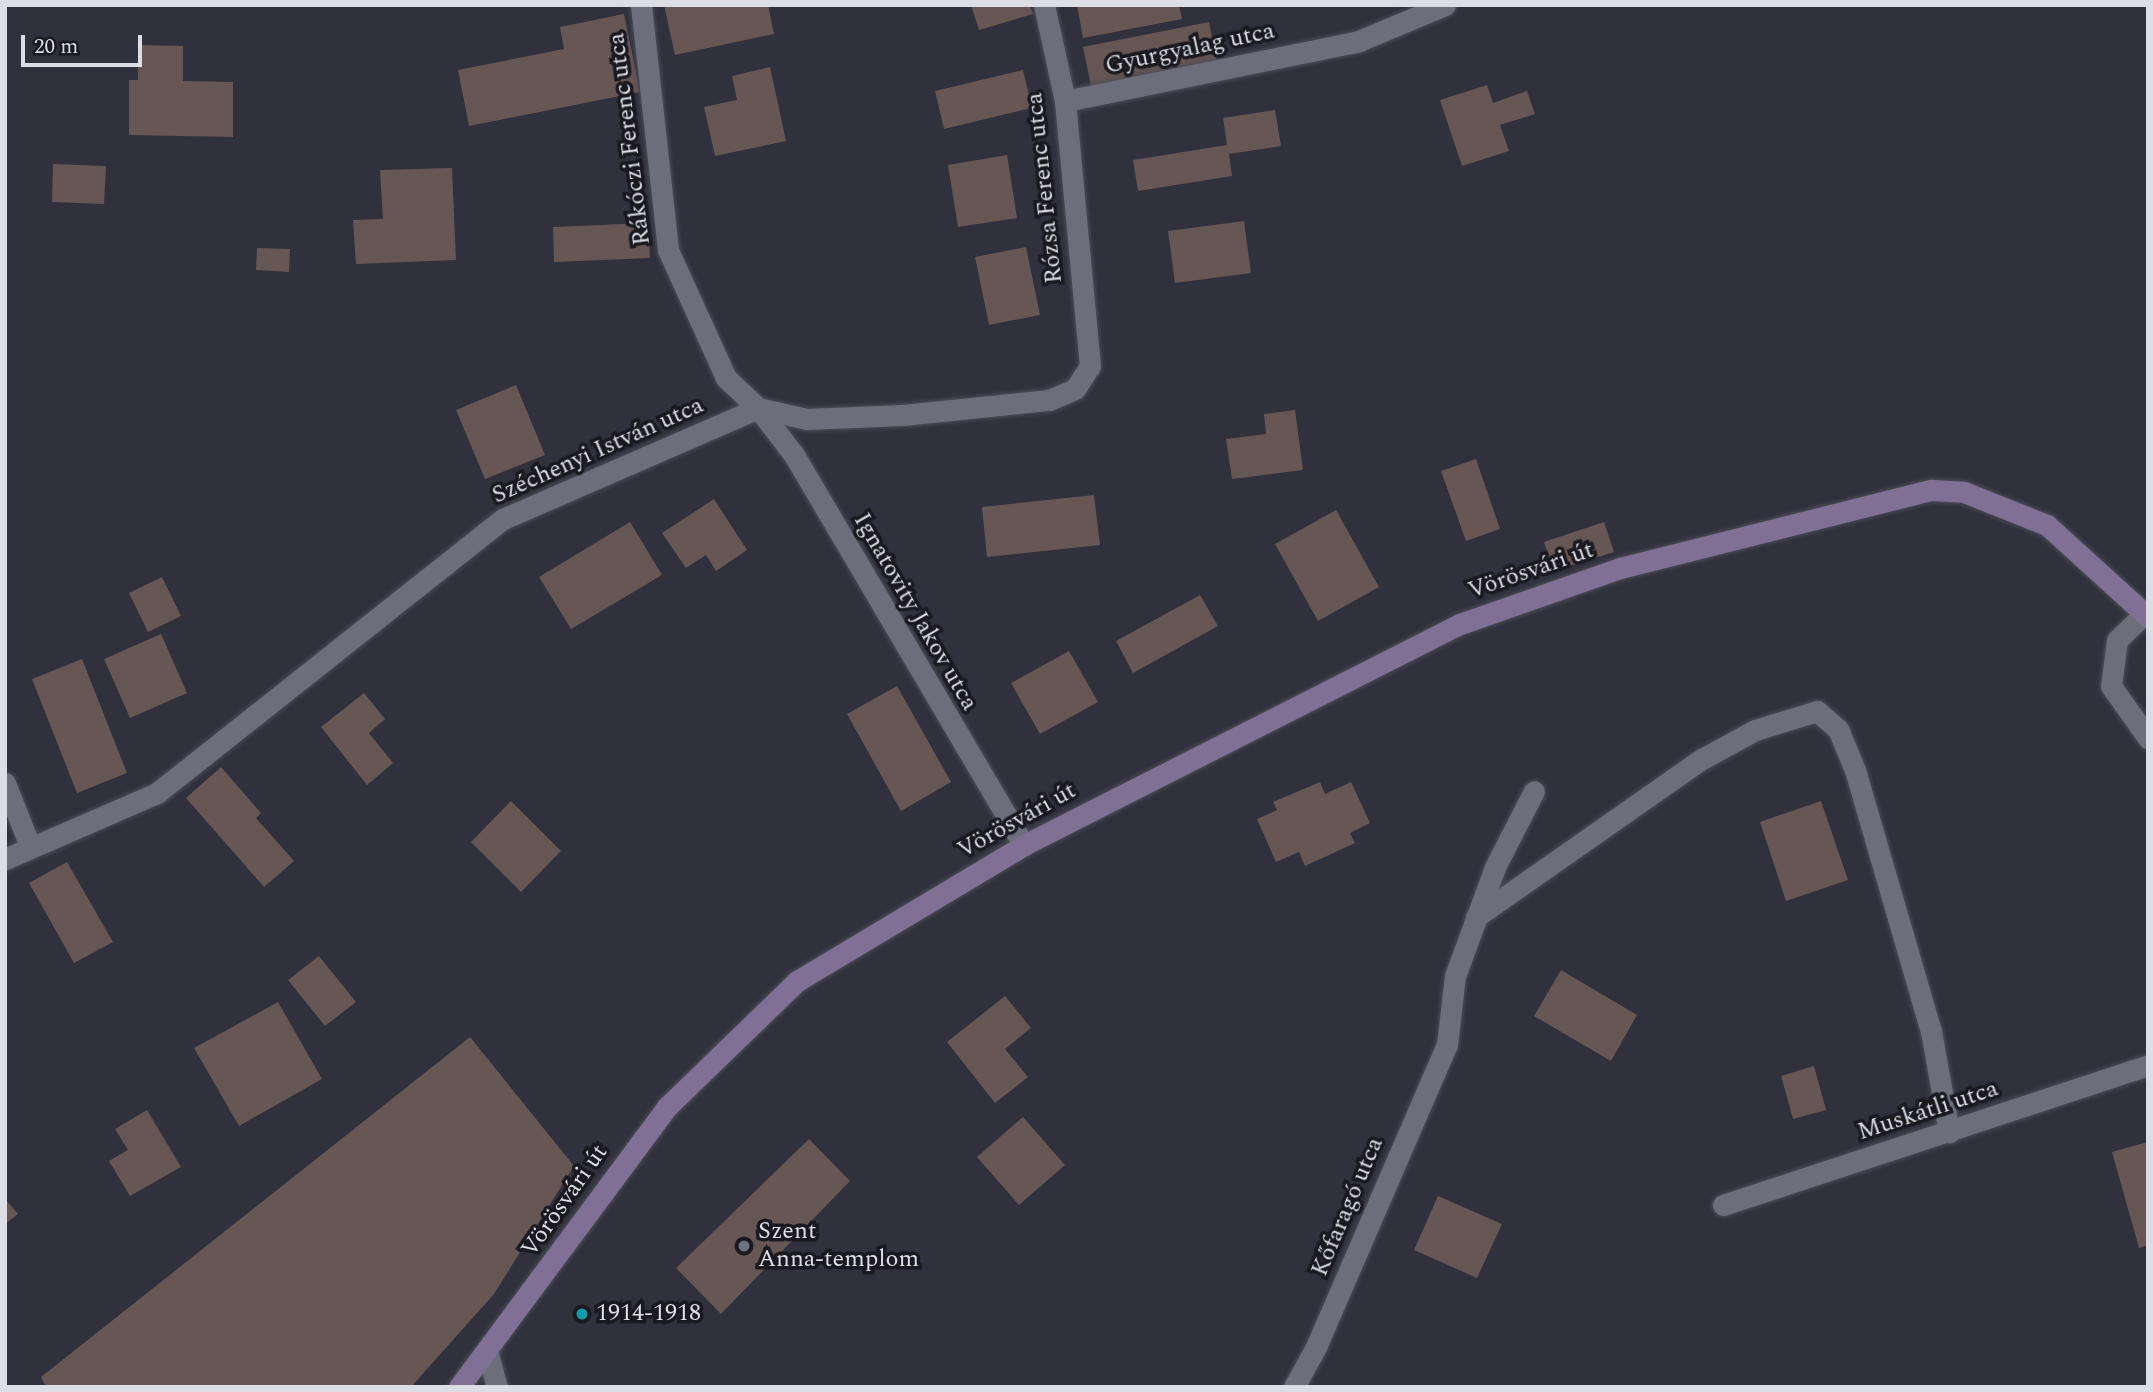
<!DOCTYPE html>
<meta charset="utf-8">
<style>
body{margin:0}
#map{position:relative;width:2153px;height:1392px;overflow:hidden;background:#30313d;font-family:Spectral,serif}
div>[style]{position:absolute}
.building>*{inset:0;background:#665654}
.roads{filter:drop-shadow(0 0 2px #4b4c56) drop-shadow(0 0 2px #4b4c56)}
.service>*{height:21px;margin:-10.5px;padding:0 10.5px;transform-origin:10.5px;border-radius:10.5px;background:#6d6e7c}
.minor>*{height:21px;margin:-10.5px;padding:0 10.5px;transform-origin:10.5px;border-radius:10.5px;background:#6d6e7c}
.secondary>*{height:21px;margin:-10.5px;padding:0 10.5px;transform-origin:10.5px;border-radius:10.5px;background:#817096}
.dots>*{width:19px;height:19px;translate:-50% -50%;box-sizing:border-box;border:4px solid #19191f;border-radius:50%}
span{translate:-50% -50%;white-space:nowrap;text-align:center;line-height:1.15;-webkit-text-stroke:7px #19191f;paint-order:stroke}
.street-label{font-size:24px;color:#dcdde5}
.poi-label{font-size:24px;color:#dcdde5}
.left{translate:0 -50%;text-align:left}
.frame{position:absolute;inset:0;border:7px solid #dcdde5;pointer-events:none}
.scale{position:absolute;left:21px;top:35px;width:121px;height:32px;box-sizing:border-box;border:4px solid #dcdde5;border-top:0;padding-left:9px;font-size:21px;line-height:24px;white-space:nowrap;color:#dcdde5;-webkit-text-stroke:5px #19191f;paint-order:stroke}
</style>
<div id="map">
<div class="building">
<div style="clip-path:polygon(664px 5px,768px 5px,774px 34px,675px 55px)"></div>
<div style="clip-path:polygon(971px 5px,1030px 5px,1033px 14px,979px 30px)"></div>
<div style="clip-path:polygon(1077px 5px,1179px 5px,1182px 19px,1083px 38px)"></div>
<div style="clip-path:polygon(624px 14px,640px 92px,469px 126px,458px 70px,564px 49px,560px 27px)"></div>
<div style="clip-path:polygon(1209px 22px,1217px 61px,1091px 86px,1083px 47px)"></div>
<div style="clip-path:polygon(138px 45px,183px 46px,183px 81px,233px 82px,233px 137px,129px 135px,129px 80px,138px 80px)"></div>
<div style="clip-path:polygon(770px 67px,786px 141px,715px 156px,704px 107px,737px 100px,732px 76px)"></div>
<div style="clip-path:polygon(1023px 70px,1032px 108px,944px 129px,935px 91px)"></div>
<div style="clip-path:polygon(1487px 85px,1493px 103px,1527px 91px,1535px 114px,1500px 125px,1509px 151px,1462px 166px,1440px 100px)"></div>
<div style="clip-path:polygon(1275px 110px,1281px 146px,1229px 154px,1232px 176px,1138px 191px,1133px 160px,1227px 145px,1223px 118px)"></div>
<div style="clip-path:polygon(1007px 155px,1017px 218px,958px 227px,948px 165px)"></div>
<div style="clip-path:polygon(53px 164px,106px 166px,104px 204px,52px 202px)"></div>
<div style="clip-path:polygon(452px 168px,456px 260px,356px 264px,353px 220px,383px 219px,380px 170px)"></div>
<div style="clip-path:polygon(1244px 221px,1251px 273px,1175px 283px,1168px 231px)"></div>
<div style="clip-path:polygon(648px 223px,650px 258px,554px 262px,553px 227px)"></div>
<div style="clip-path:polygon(1026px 247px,1040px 315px,989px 325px,975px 257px)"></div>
<div style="clip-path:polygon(257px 248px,290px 249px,289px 272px,256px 270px)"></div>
<div style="clip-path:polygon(516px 385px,545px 455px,485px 479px,456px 410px)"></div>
<div style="clip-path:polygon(1295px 410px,1303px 470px,1232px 479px,1226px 439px,1266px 434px,1264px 414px)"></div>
<div style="clip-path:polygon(1476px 459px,1500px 529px,1466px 541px,1441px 471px)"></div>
<div style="clip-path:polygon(1094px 495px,1100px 545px,987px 557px,982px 507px)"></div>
<div style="clip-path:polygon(714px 499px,747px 550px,716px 571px,706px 555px,686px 568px,662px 533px)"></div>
<div style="clip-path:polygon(1336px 510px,1379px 587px,1318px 621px,1275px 544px)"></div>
<div style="clip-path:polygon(630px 522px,662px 575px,571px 629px,539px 577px)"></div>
<div style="clip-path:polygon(1604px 522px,1614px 552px,1553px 571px,1544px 542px)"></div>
<div style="clip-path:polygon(162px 577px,181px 616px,148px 632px,129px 593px)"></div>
<div style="clip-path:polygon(1200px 595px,1218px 626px,1133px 673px,1116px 641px)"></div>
<div style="clip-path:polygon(161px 634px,187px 693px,130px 718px,104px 659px)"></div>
<div style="clip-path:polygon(1069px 651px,1098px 702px,1040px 734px,1011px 683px)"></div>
<div style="clip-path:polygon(82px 659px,127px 773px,77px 793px,32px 679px)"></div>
<div style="clip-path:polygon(897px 686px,951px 782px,901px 811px,847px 714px)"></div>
<div style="clip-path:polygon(364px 693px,385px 719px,369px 733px,393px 763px,367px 785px,321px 727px)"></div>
<div style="clip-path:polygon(221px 767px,261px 813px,256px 818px,294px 861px,264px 887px,186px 798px)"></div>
<div style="clip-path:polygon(1320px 782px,1325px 794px,1351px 782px,1370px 823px,1350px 833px,1355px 843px,1305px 866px,1299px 852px,1276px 862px,1257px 819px,1277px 810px,1273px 802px)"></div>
<div style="clip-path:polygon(511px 801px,561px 851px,521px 892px,471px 842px)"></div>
<div style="clip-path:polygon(1821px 801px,1848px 880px,1786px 901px,1760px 822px)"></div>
<div style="clip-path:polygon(67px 862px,113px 942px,74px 963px,29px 883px)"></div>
<div style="clip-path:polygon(319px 956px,356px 1002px,325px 1026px,288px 980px)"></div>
<div style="clip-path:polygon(1561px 970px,1637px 1015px,1611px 1061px,1534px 1016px)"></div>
<div style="clip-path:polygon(1005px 996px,1031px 1028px,1005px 1049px,1028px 1077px,995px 1103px,947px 1042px)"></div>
<div style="clip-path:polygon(278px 1002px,322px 1079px,239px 1126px,194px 1048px)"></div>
<div style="clip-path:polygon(470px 1037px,574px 1166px,494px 1294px,411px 1387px,46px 1387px,41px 1377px)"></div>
<div style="clip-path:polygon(1814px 1066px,1826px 1110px,1793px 1119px,1781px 1076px)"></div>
<div style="clip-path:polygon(147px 1110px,181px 1167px,130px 1196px,109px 1161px,128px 1150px,115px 1129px)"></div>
<div style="clip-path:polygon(1023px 1117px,1065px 1165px,1019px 1205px,977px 1157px)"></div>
<div style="clip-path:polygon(809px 1139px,850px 1181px,721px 1314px,676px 1268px)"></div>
<div style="clip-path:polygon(2148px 1142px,2148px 1245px,2139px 1248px,2112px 1152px)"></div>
<div style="clip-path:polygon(1438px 1196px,1502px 1224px,1477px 1278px,1414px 1250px)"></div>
<div style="clip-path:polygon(5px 1199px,18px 1214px,5px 1224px)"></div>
</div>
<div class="roads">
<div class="service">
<div style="left:1476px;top:917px;width:276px;rotate:-35deg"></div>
<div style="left:1702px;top:759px;width:60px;rotate:-28.7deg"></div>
<div style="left:1755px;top:730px;width:65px;rotate:-17deg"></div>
<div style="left:1817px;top:711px;width:28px;rotate:41deg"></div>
<div style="left:1838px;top:729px;width:44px;rotate:67.5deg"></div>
<div style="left:1855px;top:770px;width:272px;rotate:73.8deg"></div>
<div style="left:1931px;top:1031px;width:103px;rotate:79.9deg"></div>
<div style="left:1447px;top:1045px;width:69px;rotate:-83.4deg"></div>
<div style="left:1455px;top:976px;width:116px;rotate:-69.8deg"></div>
<div style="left:1495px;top:867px;width:85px;rotate:-62.8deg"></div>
</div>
<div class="minor">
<div style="left:641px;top:5px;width:246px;rotate:83.7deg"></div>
<div style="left:668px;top:250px;width:141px;rotate:65.6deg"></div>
<div style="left:726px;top:378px;width:44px;rotate:43.2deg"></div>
<div style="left:758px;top:408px;width:59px;rotate:52.5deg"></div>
<div style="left:794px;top:455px;width:453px;rotate:59.5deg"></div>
<div style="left:1065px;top:101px;width:300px;rotate:-11.5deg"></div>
<div style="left:1359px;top:41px;width:93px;rotate:-22.7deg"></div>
<div style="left:2144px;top:614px;width:37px;rotate:136deg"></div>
<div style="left:2117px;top:640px;width:46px;rotate:97.4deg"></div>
<div style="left:2111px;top:686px;width:64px;rotate:54.6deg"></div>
<div style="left:5px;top:783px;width:68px;rotate:68.4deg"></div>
<div style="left:5px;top:859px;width:166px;rotate:-23.5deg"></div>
<div style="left:157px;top:793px;width:441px;rotate:-38.4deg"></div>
<div style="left:503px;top:519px;width:278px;rotate:-23.5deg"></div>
<div style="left:758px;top:408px;width:50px;rotate:12.7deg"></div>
<div style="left:807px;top:419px;width:96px;rotate:-2.4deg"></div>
<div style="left:903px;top:415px;width:147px;rotate:-5.9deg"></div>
<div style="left:1049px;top:400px;width:28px;rotate:-23deg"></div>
<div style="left:1075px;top:389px;width:27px;rotate:-57deg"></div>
<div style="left:1090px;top:366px;width:266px;rotate:-95.4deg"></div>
<div style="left:1065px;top:101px;width:98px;rotate:-102.3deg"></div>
<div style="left:1723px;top:1205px;width:447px;rotate:-18.2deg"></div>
<div style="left:488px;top:1354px;width:34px;rotate:75deg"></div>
<div style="left:1294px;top:1387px;width:46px;rotate:-61.2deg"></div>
<div style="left:1316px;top:1347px;width:329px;rotate:-66.6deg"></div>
</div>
<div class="secondary">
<div style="left:459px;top:1387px;width:350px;rotate:-53.4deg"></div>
<div style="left:668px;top:1106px;width:180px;rotate:-44.1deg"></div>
<div style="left:797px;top:981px;width:265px;rotate:-30.9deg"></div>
<div style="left:1024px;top:845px;width:489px;rotate:-26.9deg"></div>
<div style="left:1460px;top:624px;width:170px;rotate:-19.3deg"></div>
<div style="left:1620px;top:568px;width:321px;rotate:-14.1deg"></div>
<div style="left:1931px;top:490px;width:33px;rotate:3deg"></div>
<div style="left:1964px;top:492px;width:89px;rotate:21.7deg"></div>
<div style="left:2047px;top:525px;width:137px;rotate:42.3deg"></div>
</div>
</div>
<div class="dots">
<div style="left:744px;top:1246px;background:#6b7280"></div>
<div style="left:582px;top:1314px;background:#0f9aa8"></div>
</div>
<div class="street-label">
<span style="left:1190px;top:49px;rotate:-12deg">Gyurgyalag utca</span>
<span style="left:630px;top:139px;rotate:-97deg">Rákóczi Ferenc utca</span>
<span style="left:1045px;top:188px;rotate:-96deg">Rózsa Ferenc utca</span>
<span style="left:598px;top:451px;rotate:-24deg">Széchenyi István utca</span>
<span style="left:1531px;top:571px;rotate:-19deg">Vörösvári út</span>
<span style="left:915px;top:612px;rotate:60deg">Ignatovity Jakov utca</span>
<span style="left:1017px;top:821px;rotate:-29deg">Vörösvári út</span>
<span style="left:1928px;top:1111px;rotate:-18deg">Muskátli utca</span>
<span style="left:565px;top:1201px;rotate:-55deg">Vörösvári út</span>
<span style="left:1348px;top:1207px;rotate:-67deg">Kőfaragó utca</span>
</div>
<div class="poi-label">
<span class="left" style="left:758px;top:1246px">Szent<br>Anna-templom</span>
<span class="left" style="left:596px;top:1314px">1914-1918</span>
</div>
<div class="frame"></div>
<div class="scale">20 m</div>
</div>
